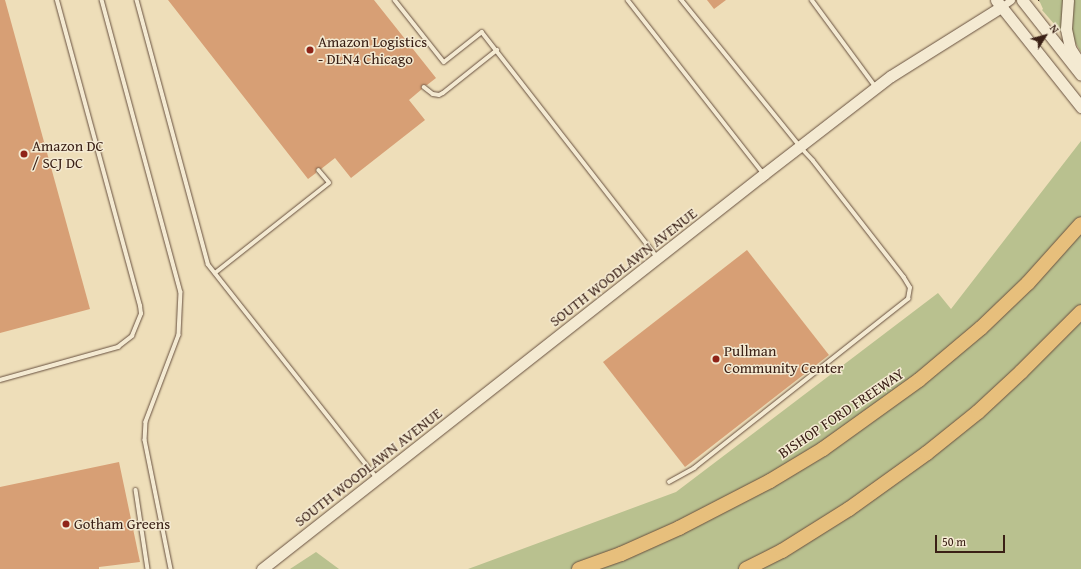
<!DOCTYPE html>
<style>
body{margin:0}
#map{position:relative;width:1081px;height:569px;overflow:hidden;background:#eedeb9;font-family:"Gentium Book Plus",serif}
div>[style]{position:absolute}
.green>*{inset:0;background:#b9c18f}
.building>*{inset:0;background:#d79f75}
.path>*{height:1.5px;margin-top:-0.75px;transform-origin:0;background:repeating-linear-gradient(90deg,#3a2016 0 3px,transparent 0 5px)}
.roads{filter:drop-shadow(0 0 1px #67503f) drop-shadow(0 0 1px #67503f)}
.lane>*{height:3.5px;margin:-1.75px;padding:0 1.75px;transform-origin:1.75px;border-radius:1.75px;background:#f4ead2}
.street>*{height:7px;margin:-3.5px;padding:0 3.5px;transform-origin:3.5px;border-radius:3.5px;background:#f4ead2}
.secondary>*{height:11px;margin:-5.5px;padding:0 5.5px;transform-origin:5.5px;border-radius:5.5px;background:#f4ead2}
.highway>*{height:14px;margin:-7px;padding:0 7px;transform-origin:7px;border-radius:7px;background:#e7bf7c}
.dots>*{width:11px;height:11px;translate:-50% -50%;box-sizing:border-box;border:2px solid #f4ead2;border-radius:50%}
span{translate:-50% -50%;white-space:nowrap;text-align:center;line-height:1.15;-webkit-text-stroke:3px #f4ead2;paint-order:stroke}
.poi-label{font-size:15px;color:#3a2016}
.left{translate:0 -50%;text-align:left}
.street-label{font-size:15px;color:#3a2016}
.north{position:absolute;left:1025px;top:16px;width:40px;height:40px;-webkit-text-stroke:3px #f4ead2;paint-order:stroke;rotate:53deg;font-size:11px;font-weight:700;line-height:16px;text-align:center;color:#3a2016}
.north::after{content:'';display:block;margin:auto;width:14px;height:18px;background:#3a2016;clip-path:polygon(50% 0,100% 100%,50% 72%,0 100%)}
.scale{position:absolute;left:935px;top:535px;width:70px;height:18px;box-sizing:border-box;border:2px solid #3a2016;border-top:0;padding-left:5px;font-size:12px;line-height:14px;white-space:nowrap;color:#3a2016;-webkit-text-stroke:3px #f4ead2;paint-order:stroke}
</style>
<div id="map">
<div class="green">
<div style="clip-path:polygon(1039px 0,1064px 0,1062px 33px,1042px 10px,1043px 9px)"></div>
<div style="clip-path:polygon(1072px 0,1081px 0,1081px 52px,1073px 39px,1069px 19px)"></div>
<div style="clip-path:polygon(1081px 141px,1081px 569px,468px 569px,676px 492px,938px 293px,951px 309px)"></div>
<div style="clip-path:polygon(316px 552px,339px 569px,290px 569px)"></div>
</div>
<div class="building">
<div style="clip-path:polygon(0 0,5px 0,90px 309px,0 333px)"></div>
<div style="clip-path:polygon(168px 0,374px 0,436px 78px,427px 85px,422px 85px,422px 89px,409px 100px,425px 120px,351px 178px,335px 158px,321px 169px,317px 168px,316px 173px,308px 179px)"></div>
<div style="clip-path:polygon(707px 0,726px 0,714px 9px)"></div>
<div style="clip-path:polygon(747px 250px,829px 355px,685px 467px,603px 362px)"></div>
<div style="clip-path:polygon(119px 462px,140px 562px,99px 567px,99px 569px,0 569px,0 487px)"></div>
</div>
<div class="path">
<div style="left:1038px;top:1px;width:1px;rotate:-45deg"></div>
</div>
<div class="roads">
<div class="lane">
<div style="left:102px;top:0;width:302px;rotate:74.9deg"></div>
<div style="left:181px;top:292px;width:43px;rotate:92.7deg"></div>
<div style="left:179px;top:335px;width:93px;rotate:110.8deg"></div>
<div style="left:146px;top:422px;width:18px;rotate:93deg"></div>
<div style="left:145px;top:440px;width:132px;rotate:78.6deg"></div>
<div style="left:137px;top:0;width:273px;rotate:74.9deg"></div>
<div style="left:208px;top:264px;width:271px;rotate:51.7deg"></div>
<div style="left:395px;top:0;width:79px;rotate:51.7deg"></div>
<div style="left:444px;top:62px;width:48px;rotate:-38.3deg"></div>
<div style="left:482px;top:32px;width:285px;rotate:52.1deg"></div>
<div style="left:628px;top:0;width:219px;rotate:52deg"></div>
<div style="left:812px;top:0;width:108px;rotate:53.7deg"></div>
<div style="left:424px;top:87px;width:11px;rotate:38deg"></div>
<div style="left:433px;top:94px;width:6px;rotate:9deg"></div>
<div style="left:439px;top:95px;width:4px;rotate:-27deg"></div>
<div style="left:443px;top:93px;width:69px;rotate:-38.5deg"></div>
<div style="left:215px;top:273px;width:145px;rotate:-38.3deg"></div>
<div style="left:329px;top:183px;width:16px;rotate:-130deg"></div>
<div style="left:0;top:380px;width:123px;rotate:-15.6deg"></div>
<div style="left:118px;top:347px;width:18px;rotate:-38deg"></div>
<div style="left:132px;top:336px;width:24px;rotate:-68deg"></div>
<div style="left:141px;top:314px;width:8px;rotate:-97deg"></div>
<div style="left:140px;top:306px;width:317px;rotate:-105.2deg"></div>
<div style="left:669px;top:482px;width:29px;rotate:-29deg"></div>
<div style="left:694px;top:468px;width:273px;rotate:-38.3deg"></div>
<div style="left:908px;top:299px;width:11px;rotate:-80deg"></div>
<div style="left:910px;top:288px;width:12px;rotate:-121deg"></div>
<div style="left:904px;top:278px;width:148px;rotate:-127.9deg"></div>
<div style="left:813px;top:161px;width:19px;rotate:-133deg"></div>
<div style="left:800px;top:147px;width:189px;rotate:-129deg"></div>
<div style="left:136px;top:490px;width:80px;rotate:81.4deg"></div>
</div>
<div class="street">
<div style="left:1001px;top:7px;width:12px;rotate:-35deg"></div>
</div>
<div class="secondary">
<div style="left:996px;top:0;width:137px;rotate:51.5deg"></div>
<div style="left:1022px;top:0;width:95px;rotate:51.8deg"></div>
<div style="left:1068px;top:0;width:29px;rotate:94deg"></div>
<div style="left:1066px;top:29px;width:19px;rotate:78deg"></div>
<div style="left:1070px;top:48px;width:17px;rotate:57deg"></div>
<div style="left:262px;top:569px;width:639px;rotate:-38.2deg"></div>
<div style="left:764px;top:174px;width:160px;rotate:-37.7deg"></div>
<div style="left:891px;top:76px;width:130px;rotate:-32.1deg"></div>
</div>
<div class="highway">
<div style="left:579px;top:569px;width:45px;rotate:-19.7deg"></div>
<div style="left:621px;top:554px;width:64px;rotate:-24.1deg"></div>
<div style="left:679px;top:528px;width:102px;rotate:-27.3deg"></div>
<div style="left:770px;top:481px;width:62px;rotate:-31.1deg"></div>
<div style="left:823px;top:449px;width:118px;rotate:-35.7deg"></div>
<div style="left:919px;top:380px;width:81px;rotate:-40deg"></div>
<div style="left:981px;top:328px;width:65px;rotate:-43.8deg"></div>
<div style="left:1028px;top:283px;width:79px;rotate:-48.1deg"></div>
<div style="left:746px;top:569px;width:40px;rotate:-26.6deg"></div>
<div style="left:782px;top:551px;width:79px;rotate:-32.1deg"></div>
<div style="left:849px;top:509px;width:96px;rotate:-35.7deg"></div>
<div style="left:927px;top:453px;width:65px;rotate:-38.8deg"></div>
<div style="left:978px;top:412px;width:59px;rotate:-42.9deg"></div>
<div style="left:1021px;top:372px;width:85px;rotate:-45deg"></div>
</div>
</div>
<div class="dots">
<div style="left:310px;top:50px;background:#8f2418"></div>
<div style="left:24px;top:154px;background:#8f2418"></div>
<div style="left:716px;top:359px;background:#8f2418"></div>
<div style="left:66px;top:524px;background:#8f2418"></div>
</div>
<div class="poi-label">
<span class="left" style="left:318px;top:50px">Amazon Logistics<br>- DLN4 Chicago</span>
<span class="left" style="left:32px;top:154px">Amazon DC<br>/ SCJ DC</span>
<span class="left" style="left:724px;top:359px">Pullman<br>Community Center</span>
<span class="left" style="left:74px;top:524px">Gotham Greens</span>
</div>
<div class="street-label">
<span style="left:623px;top:267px;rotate:-38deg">SOUTH WOODLAWN AVENUE</span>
<span style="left:841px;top:413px;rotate:-34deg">BISHOP FORD FREEWAY</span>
<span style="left:368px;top:467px;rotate:-38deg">SOUTH WOODLAWN AVENUE</span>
</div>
<div class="north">N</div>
<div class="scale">50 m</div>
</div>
